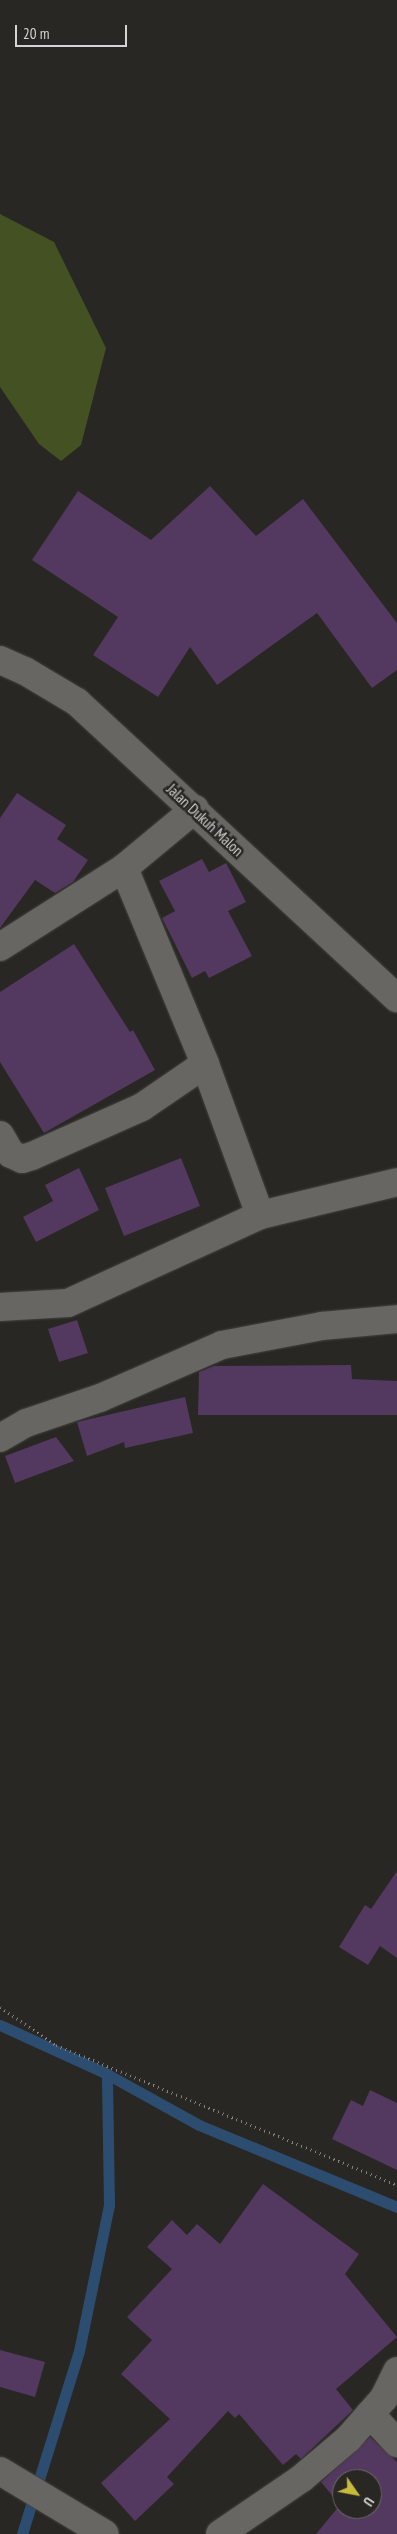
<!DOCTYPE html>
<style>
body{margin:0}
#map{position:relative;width:397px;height:2534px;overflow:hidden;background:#282723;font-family:"PT Sans Narrow",sans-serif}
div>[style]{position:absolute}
.forest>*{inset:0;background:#445122}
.stream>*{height:11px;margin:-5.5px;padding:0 5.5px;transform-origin:5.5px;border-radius:5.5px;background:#2d4d70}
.building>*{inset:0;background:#53385f}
.path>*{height:3px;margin-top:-1.5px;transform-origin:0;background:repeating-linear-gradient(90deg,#83827f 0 1px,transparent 0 5px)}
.roads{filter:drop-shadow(0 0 1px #444340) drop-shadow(0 0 1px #444340)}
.minor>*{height:28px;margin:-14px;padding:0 14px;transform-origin:14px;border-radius:14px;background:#676662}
.tertiary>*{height:28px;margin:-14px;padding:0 14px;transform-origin:14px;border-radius:14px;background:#676662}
span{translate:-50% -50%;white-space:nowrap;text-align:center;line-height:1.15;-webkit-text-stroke:5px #282723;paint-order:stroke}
.street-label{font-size:15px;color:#d5d4d2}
.north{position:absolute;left:332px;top:2469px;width:50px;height:50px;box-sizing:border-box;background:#282723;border:1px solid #6d6c69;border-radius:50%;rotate:123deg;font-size:14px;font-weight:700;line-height:20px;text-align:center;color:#d5d4d2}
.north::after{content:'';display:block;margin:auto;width:18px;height:22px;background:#c7bb3c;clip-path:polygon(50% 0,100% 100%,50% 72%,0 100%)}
.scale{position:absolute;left:15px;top:25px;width:112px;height:22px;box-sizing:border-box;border:2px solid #d5d4d2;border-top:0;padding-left:6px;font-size:15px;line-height:18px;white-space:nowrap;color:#d5d4d2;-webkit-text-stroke:4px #282723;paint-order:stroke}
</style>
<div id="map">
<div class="forest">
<div style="clip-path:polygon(0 214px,54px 242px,106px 348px,81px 445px,61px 461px,39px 444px,0 387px)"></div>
</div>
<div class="stream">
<div style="left:0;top:2025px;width:118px;rotate:24.6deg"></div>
<div style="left:107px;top:2074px;width:105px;rotate:29deg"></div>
<div style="left:199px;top:2125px;width:214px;rotate:22.5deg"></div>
<div style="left:22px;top:2534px;width:192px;rotate:-72.7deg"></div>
<div style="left:79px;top:2351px;width:149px;rotate:-78.4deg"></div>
<div style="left:109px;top:2205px;width:131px;rotate:-90.9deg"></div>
</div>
<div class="building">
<div style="clip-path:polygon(210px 486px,256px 536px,303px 499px,397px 623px,397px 670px,372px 688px,317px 613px,217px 685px,190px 647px,158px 697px,93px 655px,118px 617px,32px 560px,78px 491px,151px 540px)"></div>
<div style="clip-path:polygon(17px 793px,66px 825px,57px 839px,88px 860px,73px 882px,55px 893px,35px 880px,0 928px,0 818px)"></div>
<div style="clip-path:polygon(202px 859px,209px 872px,226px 863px,246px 902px,228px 911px,252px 956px,209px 978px,205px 971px,192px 978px,162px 918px,175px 911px,159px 881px)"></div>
<div style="clip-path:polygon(74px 944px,130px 1032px,133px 1030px,155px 1070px,44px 1133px,0 1062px,0 992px)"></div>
<div style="clip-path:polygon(181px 1158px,200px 1206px,124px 1236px,105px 1188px)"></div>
<div style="clip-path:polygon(79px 1168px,99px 1210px,36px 1242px,23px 1217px,53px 1201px,45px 1185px)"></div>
<div style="clip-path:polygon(77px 1320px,88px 1353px,59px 1362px,48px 1329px)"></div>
<div style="clip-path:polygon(351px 1365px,352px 1379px,397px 1381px,397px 1415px,198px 1415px,199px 1372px,214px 1366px)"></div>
<div style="clip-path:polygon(185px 1397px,193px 1433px,125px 1448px,124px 1442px,87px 1456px,77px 1422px)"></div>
<div style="clip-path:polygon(56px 1437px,74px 1461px,15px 1483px,5px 1456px)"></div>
<div style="clip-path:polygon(397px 1871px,397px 1958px,380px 1946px,368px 1965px,339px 1947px,365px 1905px,371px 1909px)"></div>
<div style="clip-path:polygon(370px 2090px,397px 2103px,397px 2170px,332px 2139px,351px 2100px,363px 2106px)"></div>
<div style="clip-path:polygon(263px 2184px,359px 2254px,345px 2274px,397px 2337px,336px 2389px,353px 2410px,301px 2459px,296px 2454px,283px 2465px,239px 2414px,235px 2418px,228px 2411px,167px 2477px,174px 2484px,135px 2521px,101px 2483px,170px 2419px,121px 2374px,152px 2340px,127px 2317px,172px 2269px,147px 2247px,172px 2220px,187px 2235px,197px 2224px,220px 2244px)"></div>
<div style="clip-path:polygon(0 2350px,45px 2362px,35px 2397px,0 2387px)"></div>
<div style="clip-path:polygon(evenodd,370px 2437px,397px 2462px,397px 2534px,316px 2534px,340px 2505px,321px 2482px,370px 2437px,342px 2479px,372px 2479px,372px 2509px,342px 2509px,342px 2479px)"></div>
</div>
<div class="path">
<div style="left:0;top:2007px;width:68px;rotate:34.2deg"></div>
<div style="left:56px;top:2045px;width:369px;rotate:22.3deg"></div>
</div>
<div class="roads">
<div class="minor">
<div style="left:195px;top:809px;width:92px;rotate:140.3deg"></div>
<div style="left:124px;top:868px;width:212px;rotate:67.5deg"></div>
<div style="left:0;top:947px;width:147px;rotate:-32.5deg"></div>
<div style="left:0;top:1135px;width:22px;rotate:60deg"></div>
<div style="left:11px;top:1154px;width:12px;rotate:24deg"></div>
<div style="left:22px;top:1159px;width:10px;rotate:-17deg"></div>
<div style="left:32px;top:1156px;width:120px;rotate:-24deg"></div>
<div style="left:142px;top:1107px;width:76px;rotate:-34.3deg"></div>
<div style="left:205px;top:1064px;width:161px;rotate:70deg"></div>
<div style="left:0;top:1307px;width:68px;rotate:-3.4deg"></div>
<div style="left:68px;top:1303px;width:211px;rotate:-24.6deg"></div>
<div style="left:260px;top:1215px;width:141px;rotate:-13.5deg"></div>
<div style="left:0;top:1438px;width:30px;rotate:-30deg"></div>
<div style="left:26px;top:1423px;width:78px;rotate:-18.7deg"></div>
<div style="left:100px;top:1398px;width:133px;rotate:-23.5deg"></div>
<div style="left:222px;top:1345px;width:102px;rotate:-10.8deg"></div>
<div style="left:322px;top:1326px;width:75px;rotate:-5.3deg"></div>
<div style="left:370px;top:2414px;width:40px;rotate:47deg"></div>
<div style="left:0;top:2471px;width:122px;rotate:31deg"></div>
<div style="left:220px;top:2534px;width:99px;rotate:-34.3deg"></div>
<div style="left:302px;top:2478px;width:60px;rotate:-40.3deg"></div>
<div style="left:348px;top:2439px;width:55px;rotate:-48.7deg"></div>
<div style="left:384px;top:2398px;width:30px;rotate:-64deg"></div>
</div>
<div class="tertiary">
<div style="left:0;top:660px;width:27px;rotate:24deg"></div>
<div style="left:25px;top:671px;width:61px;rotate:30.8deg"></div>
<div style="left:77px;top:702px;width:436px;rotate:42.8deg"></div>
</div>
</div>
<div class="street-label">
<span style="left:205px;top:820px;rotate:43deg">Jalan Dukuh Malon</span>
</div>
<div class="north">U</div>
<div class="scale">20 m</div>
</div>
